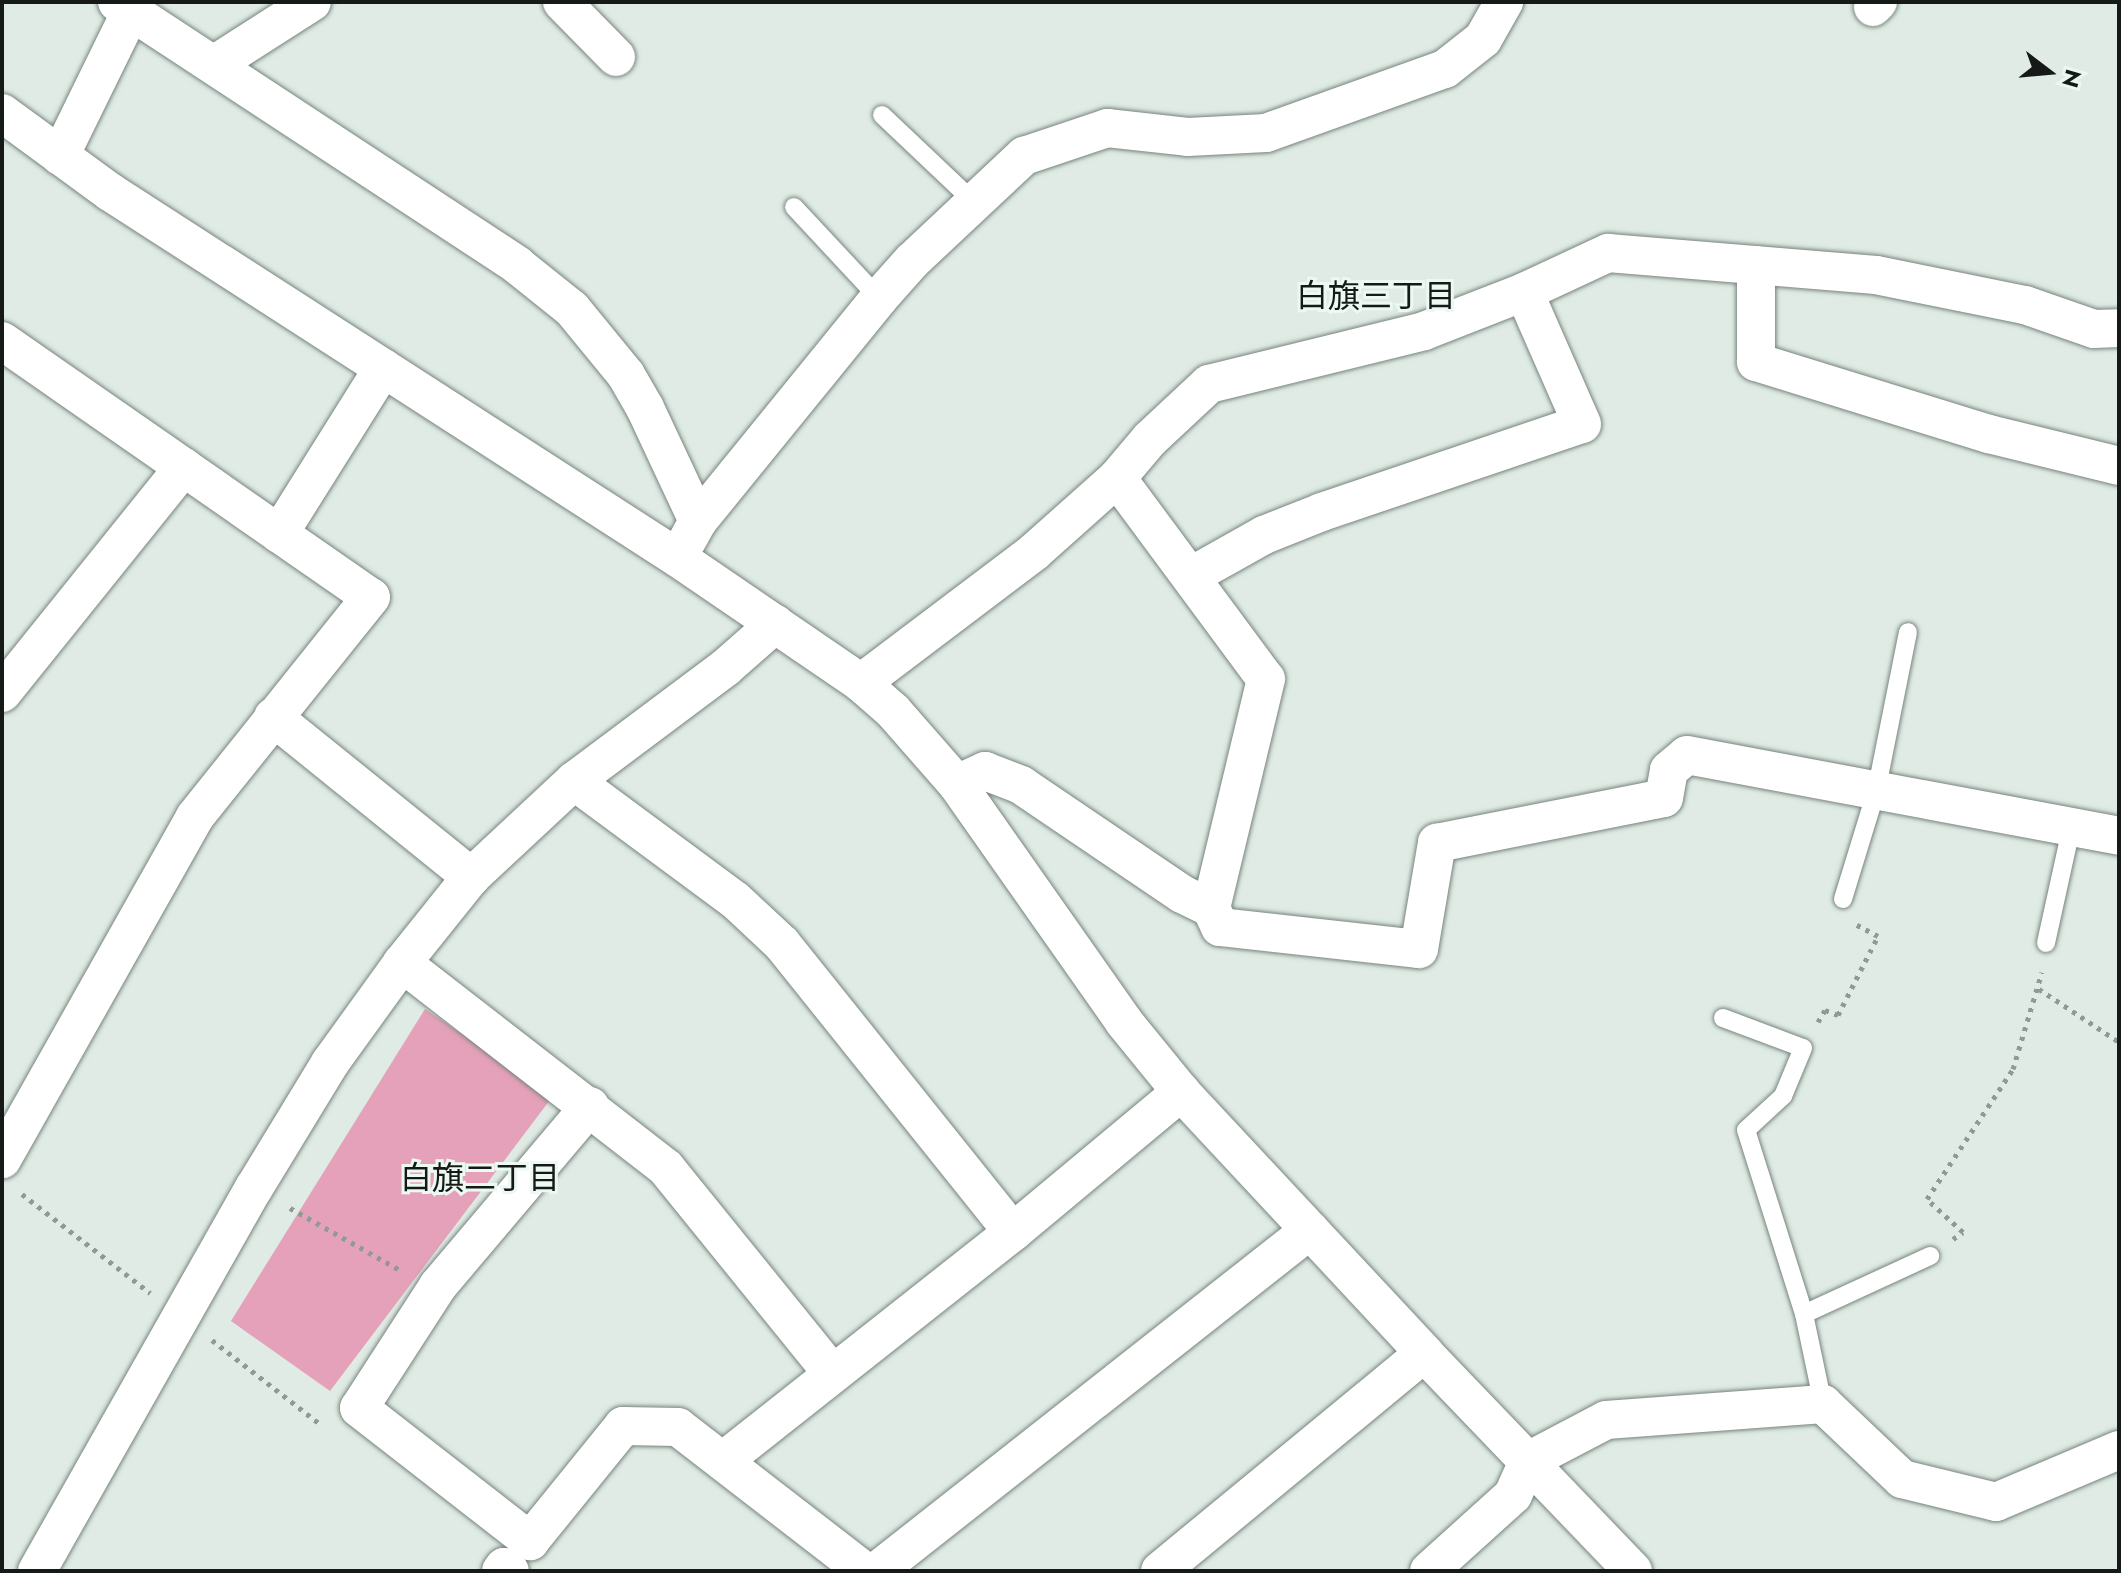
<!DOCTYPE html>
<meta charset="utf-8">
<style>
body{margin:0}
#map{position:relative;width:2121px;height:1573px;overflow:hidden;background:#dfebe4;font-family:Jost,"Noto Sans JP",sans-serif}
div>[style]{position:absolute}
.green>*{inset:0;background:#e4a1b9}
.path>*{height:5px;margin-top:-2.5px;transform-origin:0;background:repeating-linear-gradient(90deg,#909994 0 4px,transparent 0 10px)}
.roads{filter:drop-shadow(0 0 2px #78847e) drop-shadow(0 0 2px #78847e)}
.lane>*{height:18px;margin:-9px;padding:0 9px;transform-origin:9px;border-radius:9px;background:#fff}
.street>*{height:38px;margin:-19px;padding:0 19px;transform-origin:19px;border-radius:19px;background:#fff}
span{translate:-50% -50%;white-space:nowrap;text-align:center;line-height:1.15;-webkit-text-stroke:6px #ecf8f2;paint-order:stroke}
.neighbourhood-label{font-size:32px;color:#151917}
.frame{position:absolute;inset:0;border:4px solid #151917;pointer-events:none}
.north{position:absolute;left:2009px;top:32px;width:80px;height:80px;-webkit-text-stroke:6px #ecf8f2;paint-order:stroke;rotate:106deg;font-size:22px;font-weight:700;line-height:32px;text-align:center;color:#151917}
.north::after{content:'';display:block;margin:auto;width:28px;height:36px;background:#151917;clip-path:polygon(50% 0,100% 100%,50% 72%,0 100%)}
</style>
<div id="map">
<div class="green">
<div style="clip-path:polygon(425px 1009px,553px 1096px,330px 1391px,231px 1321px)"></div>
</div>
<div class="path">
<div style="left:2039px;top:989px;width:96px;rotate:33.5deg"></div>
<div style="left:1818px;top:1022px;width:14px;rotate:-60deg"></div>
<div style="left:1825px;top:1010px;width:14px;rotate:21deg"></div>
<div style="left:1838px;top:1015px;width:89px;rotate:-63.1deg"></div>
<div style="left:1878px;top:936px;width:24px;rotate:-152deg"></div>
<div style="left:22px;top:1194px;width:162px;rotate:37.7deg"></div>
<div style="left:290px;top:1208px;width:126px;rotate:29.4deg"></div>
<div style="left:1953px;top:1239px;width:12px;rotate:-35deg"></div>
<div style="left:1963px;top:1232px;width:49px;rotate:-137.5deg"></div>
<div style="left:1927px;top:1199px;width:156px;rotate:-56.5deg"></div>
<div style="left:2013px;top:1069px;width:101px;rotate:-73.4deg"></div>
<div style="left:212px;top:1340px;width:138px;rotate:37.9deg"></div>
</div>
<div class="roads">
<div class="lane">
<div style="left:882px;top:115px;width:127px;rotate:43.4deg"></div>
<div style="left:794px;top:207px;width:125px;rotate:47deg"></div>
<div style="left:1843px;top:899px;width:112px;rotate:-72.9deg"></div>
<div style="left:1876px;top:792px;width:163px;rotate:-78.7deg"></div>
<div style="left:2046px;top:943px;width:117px;rotate:-77.6deg"></div>
<div style="left:1723px;top:1018px;width:85px;rotate:20.6deg"></div>
<div style="left:1803px;top:1048px;width:52px;rotate:112.6deg"></div>
<div style="left:1783px;top:1096px;width:50px;rotate:137.4deg"></div>
<div style="left:1746px;top:1130px;width:193px;rotate:72.5deg"></div>
<div style="left:1804px;top:1314px;width:92px;rotate:78.1deg"></div>
<div style="left:1804px;top:1314px;width:139px;rotate:-24.7deg"></div>
</div>
<div class="street">
<div style="left:117px;top:2px;width:479px;rotate:33.3deg"></div>
<div style="left:517px;top:265px;width:70px;rotate:38.7deg"></div>
<div style="left:572px;top:309px;width:85px;rotate:50.7deg"></div>
<div style="left:626px;top:375px;width:38px;rotate:60deg"></div>
<div style="left:645px;top:408px;width:125px;rotate:64.9deg"></div>
<div style="left:698px;top:521px;width:23px;rotate:119deg"></div>
<div style="left:562px;top:2px;width:77px;rotate:45.5deg"></div>
<div style="left:1873px;top:7px;width:7px;rotate:-45deg"></div>
<div style="left:215px;top:64px;width:115px;rotate:-32.6deg"></div>
<div style="left:2px;top:113px;width:134px;rotate:36.2deg"></div>
<div style="left:110px;top:192px;width:676px;rotate:32.8deg"></div>
<div style="left:678px;top:558px;width:222px;rotate:34.3deg"></div>
<div style="left:861px;top:683px;width:43px;rotate:41.2deg"></div>
<div style="left:893px;top:711px;width:97px;rotate:48.8deg"></div>
<div style="left:957px;top:784px;width:291px;rotate:54.9deg"></div>
<div style="left:1124px;top:1022px;width:90px;rotate:50.8deg"></div>
<div style="left:1181px;top:1092px;width:357px;rotate:47deg"></div>
<div style="left:1424px;top:1353px;width:302px;rotate:46.2deg"></div>
<div style="left:60px;top:156px;width:164px;rotate:-63.9deg"></div>
<div style="left:1756px;top:265px;width:97px;rotate:90deg"></div>
<div style="left:1756px;top:362px;width:244px;rotate:17.2deg"></div>
<div style="left:1989px;top:434px;width:134px;rotate:13.8deg"></div>
<div style="left:2px;top:341px;width:449px;rotate:34.8deg"></div>
<div style="left:371px;top:597px;width:282px;rotate:128.7deg"></div>
<div style="left:195px;top:817px;width:393px;rotate:119.4deg"></div>
<div style="left:1117px;top:478px;width:250px;rotate:53.5deg"></div>
<div style="left:1266px;top:679px;width:236px;rotate:103.5deg"></div>
<div style="left:698px;top:521px;width:287px;rotate:-50.9deg"></div>
<div style="left:879px;top:298px;width:50px;rotate:-48.3deg"></div>
<div style="left:912px;top:261px;width:154px;rotate:-43.2deg"></div>
<div style="left:1024px;top:156px;width:88px;rotate:-18.6deg"></div>
<div style="left:1107px;top:128px;width:81px;rotate:6.3deg"></div>
<div style="left:1188px;top:137px;width:78px;rotate:-2.9deg"></div>
<div style="left:1266px;top:133px;width:190px;rotate:-19.7deg"></div>
<div style="left:1445px;top:69px;width:48px;rotate:-38.3deg"></div>
<div style="left:1483px;top:39px;width:43px;rotate:-60.4deg"></div>
<div style="left:279px;top:534px;width:196px;rotate:-57.9deg"></div>
<div style="left:1191px;top:576px;width:84px;rotate:-29.3deg"></div>
<div style="left:1264px;top:535px;width:62px;rotate:-21.6deg"></div>
<div style="left:1322px;top:512px;width:274px;rotate:-18.7deg"></div>
<div style="left:1582px;top:424px;width:144px;rotate:-113.7deg"></div>
<div style="left:861px;top:683px;width:217px;rotate:-37.1deg"></div>
<div style="left:1034px;top:552px;width:111px;rotate:-41.7deg"></div>
<div style="left:1117px;top:478px;width:51px;rotate:-49.8deg"></div>
<div style="left:1150px;top:439px;width:81px;rotate:-43deg"></div>
<div style="left:1209px;top:384px;width:221px;rotate:-13.8deg"></div>
<div style="left:1424px;top:331px;width:107px;rotate:-21.3deg"></div>
<div style="left:1524px;top:292px;width:93px;rotate:-24.9deg"></div>
<div style="left:1608px;top:253px;width:269px;rotate:4.7deg"></div>
<div style="left:1876px;top:275px;width:152px;rotate:11.4deg"></div>
<div style="left:2025px;top:305px;width:73px;rotate:19.2deg"></div>
<div style="left:2094px;top:329px;width:25px;rotate:-2deg"></div>
<div style="left:2px;top:693px;width:290px;rotate:-51.2deg"></div>
<div style="left:273px;top:717px;width:255px;rotate:38.9deg"></div>
<div style="left:574px;top:781px;width:200px;rotate:36.5deg"></div>
<div style="left:735px;top:900px;width:64px;rotate:43.1deg"></div>
<div style="left:782px;top:944px;width:369px;rotate:51.3deg"></div>
<div style="left:957px;top:784px;width:31px;rotate:-25deg"></div>
<div style="left:985px;top:771px;width:39px;rotate:21deg"></div>
<div style="left:1021px;top:785px;width:194px;rotate:34.1deg"></div>
<div style="left:1182px;top:894px;width:32px;rotate:26deg"></div>
<div style="left:1211px;top:908px;width:21px;rotate:65deg"></div>
<div style="left:1220px;top:927px;width:200px;rotate:6.3deg"></div>
<div style="left:1419px;top:949px;width:108px;rotate:-80.4deg"></div>
<div style="left:1437px;top:843px;width:231px;rotate:-11.2deg"></div>
<div style="left:1664px;top:798px;width:28px;rotate:-80deg"></div>
<div style="left:1669px;top:770px;width:23px;rotate:-40deg"></div>
<div style="left:1687px;top:755px;width:440px;rotate:10.6deg"></div>
<div style="left:402px;top:963px;width:334px;rotate:37.8deg"></div>
<div style="left:666px;top:1168px;width:264px;rotate:51deg"></div>
<div style="left:590px;top:1106px;width:236px;rotate:130.2deg"></div>
<div style="left:438px;top:1286px;width:145px;rotate:122.9deg"></div>
<div style="left:359px;top:1408px;width:217px;rotate:37.9deg"></div>
<div style="left:530px;top:1541px;width:148px;rotate:-51deg"></div>
<div style="left:623px;top:1426px;width:55px;rotate:1deg"></div>
<div style="left:678px;top:1427px;width:235px;rotate:37.7deg"></div>
<div style="left:723px;top:1461px;width:370px;rotate:-38.3deg"></div>
<div style="left:1013px;top:1232px;width:219px;rotate:-39.8deg"></div>
<div style="left:37px;top:1571px;width:440px;rotate:-60.5deg"></div>
<div style="left:254px;top:1188px;width:146px;rotate:-58.7deg"></div>
<div style="left:330px;top:1063px;width:123px;rotate:-54.2deg"></div>
<div style="left:402px;top:963px;width:110px;rotate:-51.3deg"></div>
<div style="left:471px;top:877px;width:141px;rotate:-43deg"></div>
<div style="left:574px;top:781px;width:189px;rotate:-36.8deg"></div>
<div style="left:725px;top:668px;width:67px;rotate:-41.3deg"></div>
<div style="left:501px;top:1571px;width:5px;rotate:-53deg"></div>
<div style="left:504px;top:1567px;width:7px;rotate:34deg"></div>
<div style="left:877px;top:1571px;width:551px;rotate:-38.22deg"></div>
<div style="left:1160px;top:1571px;width:342px;rotate:-39.5deg"></div>
<div style="left:1429px;top:1571px;width:113px;rotate:-42.1deg"></div>
<div style="left:1513px;top:1495px;width:37px;rotate:-66deg"></div>
<div style="left:1528px;top:1461px;width:88px;rotate:-27.7deg"></div>
<div style="left:1606px;top:1420px;width:218px;rotate:-4.2deg"></div>
<div style="left:1823px;top:1404px;width:109px;rotate:43.5deg"></div>
<div style="left:1902px;top:1479px;width:97px;rotate:13.7deg"></div>
<div style="left:1996px;top:1502px;width:134px;rotate:-22.9deg"></div>
</div>
</div>
<div class="neighbourhood-label">
<span style="left:1376px;top:296px">白旗三丁目</span>
<span style="left:480px;top:1178px">白旗二丁目</span>
</div>
<div class="frame"></div>
<div class="north">N</div>
</div>
